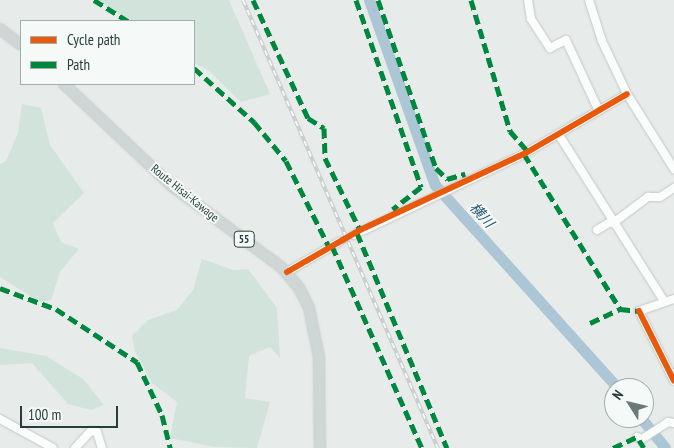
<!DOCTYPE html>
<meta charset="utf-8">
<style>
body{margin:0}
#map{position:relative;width:674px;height:448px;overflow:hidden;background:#e7ebea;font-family:"PT Sans Narrow","Noto Sans JP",sans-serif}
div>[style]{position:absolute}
.green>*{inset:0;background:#d2e3db}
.river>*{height:11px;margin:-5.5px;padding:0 5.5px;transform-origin:5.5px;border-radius:5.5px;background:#acc6d6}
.minor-tunnel>*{height:8px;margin-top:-4px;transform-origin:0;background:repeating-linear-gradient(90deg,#c0c8c7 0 8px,transparent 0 12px)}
.roads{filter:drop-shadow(0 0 1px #c4c8c7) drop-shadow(0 0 1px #c4c8c7)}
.minor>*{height:8px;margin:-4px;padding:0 4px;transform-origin:4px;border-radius:4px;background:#fbfcfc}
.major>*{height:10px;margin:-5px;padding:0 5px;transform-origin:5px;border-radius:5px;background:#cfd6d6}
.rail>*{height:4px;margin-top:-2px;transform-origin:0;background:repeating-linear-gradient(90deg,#f5faf8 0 5.5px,#c8cccb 0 11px);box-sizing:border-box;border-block:1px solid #c8cccb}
.quiet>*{height:5px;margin-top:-2.5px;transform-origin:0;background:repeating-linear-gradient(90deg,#00873e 0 10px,transparent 0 15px)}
.cycleway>*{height:6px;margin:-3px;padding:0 3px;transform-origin:3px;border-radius:3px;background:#e8590c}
span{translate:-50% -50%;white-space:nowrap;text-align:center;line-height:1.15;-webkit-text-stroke:4px #f5faf8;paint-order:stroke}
.shield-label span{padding:1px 4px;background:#f5faf8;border:1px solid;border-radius:4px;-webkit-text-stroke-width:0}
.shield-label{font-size:11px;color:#263d3c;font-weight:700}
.street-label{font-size:12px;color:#263d3c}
.water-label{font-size:14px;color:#245575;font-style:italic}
.legend{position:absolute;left:20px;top:20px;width:175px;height:65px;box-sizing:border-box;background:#f5faf8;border:1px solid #a2aead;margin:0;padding:6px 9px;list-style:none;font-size:15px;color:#263d3c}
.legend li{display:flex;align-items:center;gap:10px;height:25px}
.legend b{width:25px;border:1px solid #a2aead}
.north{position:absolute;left:604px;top:378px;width:50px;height:50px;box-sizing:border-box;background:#f5faf8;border:1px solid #a2aead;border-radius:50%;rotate:306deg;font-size:14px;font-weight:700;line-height:20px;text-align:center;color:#263d3c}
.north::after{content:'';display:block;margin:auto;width:18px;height:22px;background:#6a7a79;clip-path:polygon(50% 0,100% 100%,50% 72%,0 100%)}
.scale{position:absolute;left:20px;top:406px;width:98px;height:22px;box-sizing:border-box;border:2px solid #263d3c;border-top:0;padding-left:6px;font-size:15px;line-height:18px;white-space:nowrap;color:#263d3c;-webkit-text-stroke:4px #f5faf8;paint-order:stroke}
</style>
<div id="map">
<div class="green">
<div style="clip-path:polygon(98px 0,229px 0,270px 94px,241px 102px,208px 70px,194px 63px,194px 21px,131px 21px)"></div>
<div style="clip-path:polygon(22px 104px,41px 108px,50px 145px,84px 193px,53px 223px,61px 242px,79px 249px,60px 272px,51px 300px,40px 302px,0 277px,0 164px,6px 161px,18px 133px)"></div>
<div style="clip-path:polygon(202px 259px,233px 270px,248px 269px,277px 308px,280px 358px,270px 347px,249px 356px,245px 398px,270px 402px,257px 448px,215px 447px,170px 438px,177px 402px,152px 383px,135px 351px,132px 336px,148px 320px,177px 310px,193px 290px)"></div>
<div style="clip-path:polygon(0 348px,46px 356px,83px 379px,104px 405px,91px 410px,68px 404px,32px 363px,0 365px)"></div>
</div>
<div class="river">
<div style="left:369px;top:0;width:196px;rotate:70.4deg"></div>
<div style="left:435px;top:185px;width:273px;rotate:48deg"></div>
<div style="left:641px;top:418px;width:38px;rotate:51deg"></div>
</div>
<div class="minor-tunnel">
<div style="left:339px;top:242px;width:17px;rotate:-25deg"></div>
</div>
<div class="roads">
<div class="minor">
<div style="left:528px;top:0;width:19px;rotate:81deg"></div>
<div style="left:531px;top:19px;width:35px;rotate:57deg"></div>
<div style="left:550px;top:48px;width:18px;rotate:-27deg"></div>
<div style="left:566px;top:40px;width:78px;rotate:65.1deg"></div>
<div style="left:589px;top:0;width:43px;rotate:72.4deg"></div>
<div style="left:602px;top:41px;width:59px;rotate:64.7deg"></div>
<div style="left:627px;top:94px;width:89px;rotate:57.9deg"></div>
<div style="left:559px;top:135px;width:196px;rotate:57.7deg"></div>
<div style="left:613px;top:223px;width:44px;rotate:-36.6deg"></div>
<div style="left:648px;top:197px;width:12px"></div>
<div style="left:660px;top:197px;width:17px;rotate:-33deg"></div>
<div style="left:597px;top:230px;width:17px;rotate:-31deg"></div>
<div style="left:354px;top:235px;width:188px;rotate:-25.5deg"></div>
<div style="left:524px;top:154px;width:119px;rotate:-30.2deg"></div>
<div style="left:287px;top:272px;width:60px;rotate:-30deg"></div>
<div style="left:674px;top:299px;width:37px;rotate:161deg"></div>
<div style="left:639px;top:311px;width:78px;rotate:63.4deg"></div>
<div style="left:0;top:419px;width:60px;rotate:28.7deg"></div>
<div style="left:637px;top:437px;width:5px;rotate:22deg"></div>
<div style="left:642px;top:439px;width:31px;rotate:-33deg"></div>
<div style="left:668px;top:422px;width:6px;rotate:9deg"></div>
<div style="left:75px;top:448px;width:23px;rotate:-47deg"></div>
<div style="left:91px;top:431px;width:6px;rotate:9deg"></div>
<div style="left:97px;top:432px;width:17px;rotate:73deg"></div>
</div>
<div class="major">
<div style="left:0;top:29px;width:26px;rotate:37deg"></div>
<div style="left:64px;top:84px;width:149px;rotate:43.4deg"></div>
<div style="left:172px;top:186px;width:136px;rotate:36.6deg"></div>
<div style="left:281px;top:267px;width:28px;rotate:49deg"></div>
<div style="left:299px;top:288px;width:22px;rotate:63deg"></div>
<div style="left:309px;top:308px;width:50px;rotate:78.5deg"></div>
<div style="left:319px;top:357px;width:91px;rotate:89.4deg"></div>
</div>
</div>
<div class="rail">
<div style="left:243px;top:0;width:489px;rotate:66.5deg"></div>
</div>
<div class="quiet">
<div style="left:94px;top:0;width:40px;rotate:32deg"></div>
<div style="left:253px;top:0;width:130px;rotate:65deg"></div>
<div style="left:308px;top:118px;width:19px;rotate:32deg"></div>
<div style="left:324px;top:128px;width:30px;rotate:88deg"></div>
<div style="left:325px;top:158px;width:80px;rotate:64.1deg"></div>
<div style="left:356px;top:0;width:198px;rotate:70.8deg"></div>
<div style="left:421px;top:187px;width:36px;rotate:142deg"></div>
<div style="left:378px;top:0;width:178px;rotate:71deg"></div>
<div style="left:436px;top:168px;width:16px;rotate:45deg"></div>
<div style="left:447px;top:179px;width:19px;rotate:-16deg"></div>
<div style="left:471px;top:0;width:137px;rotate:73.4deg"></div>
<div style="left:510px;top:131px;width:28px;rotate:49deg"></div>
<div style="left:194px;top:68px;width:81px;rotate:42deg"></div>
<div style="left:254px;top:122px;width:50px;rotate:50.6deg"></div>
<div style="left:286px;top:161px;width:96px;rotate:63.4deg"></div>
<div style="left:524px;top:154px;width:182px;rotate:58.2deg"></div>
<div style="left:620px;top:309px;width:19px;rotate:6deg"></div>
<div style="left:357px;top:233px;width:233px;rotate:67.3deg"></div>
<div style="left:332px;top:246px;width:221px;rotate:66deg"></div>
<div style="left:0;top:288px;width:60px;rotate:20.6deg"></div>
<div style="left:56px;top:309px;width:97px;rotate:33.2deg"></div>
<div style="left:137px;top:362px;width:59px;rotate:64.7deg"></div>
<div style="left:162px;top:415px;width:34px;rotate:76deg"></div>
<div style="left:590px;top:323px;width:33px;rotate:-25deg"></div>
<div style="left:639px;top:440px;width:9px;rotate:58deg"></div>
<div style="left:613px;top:448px;width:26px;rotate:-25deg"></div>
</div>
<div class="cycleway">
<div style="left:287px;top:272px;width:84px;rotate:-29.9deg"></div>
<div style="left:360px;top:230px;width:181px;rotate:-24.9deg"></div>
<div style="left:524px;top:154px;width:119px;rotate:-30.2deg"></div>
<div style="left:639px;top:311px;width:78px;rotate:63.4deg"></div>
</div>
<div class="shield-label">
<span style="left:244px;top:239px">55</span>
</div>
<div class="street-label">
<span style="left:185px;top:193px;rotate:39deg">Route Hisai-Kawage</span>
</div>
<div class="water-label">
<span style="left:482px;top:215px;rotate:48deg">横川</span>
</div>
<ul class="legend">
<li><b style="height:6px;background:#e8590c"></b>Cycle path</li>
<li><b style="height:6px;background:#00873e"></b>Path</li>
</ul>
<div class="north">N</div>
<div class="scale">100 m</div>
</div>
